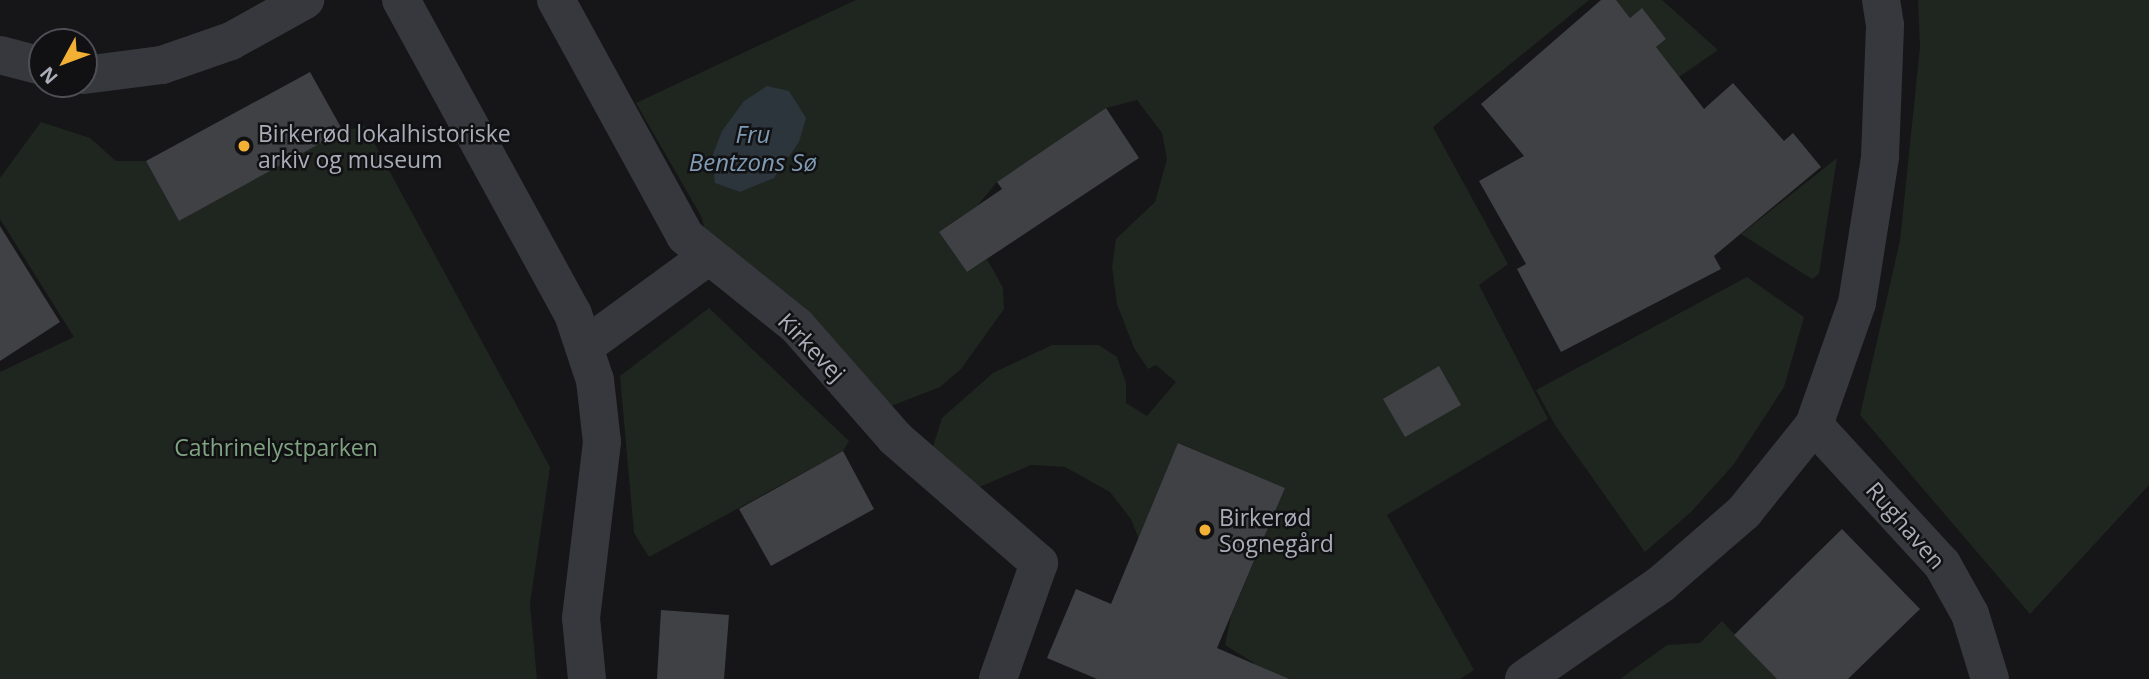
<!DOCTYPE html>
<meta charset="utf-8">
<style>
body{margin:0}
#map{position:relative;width:2149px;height:679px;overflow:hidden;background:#161618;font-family:"Open Sans",sans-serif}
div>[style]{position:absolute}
.green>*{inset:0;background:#1e261f}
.water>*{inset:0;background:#2c353c}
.building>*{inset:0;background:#404145}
.minor>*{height:38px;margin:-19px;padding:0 19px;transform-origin:19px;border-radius:19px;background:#37383d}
.dots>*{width:19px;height:19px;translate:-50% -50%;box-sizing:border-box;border:4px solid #111113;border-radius:50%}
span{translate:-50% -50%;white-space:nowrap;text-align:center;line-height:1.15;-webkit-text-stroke:5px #111113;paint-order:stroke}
.poi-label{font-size:23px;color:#a8adb8}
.left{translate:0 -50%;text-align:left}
.street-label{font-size:23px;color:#a8adb8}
.park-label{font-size:23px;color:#7fa381}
.water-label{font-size:24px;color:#7f9bb3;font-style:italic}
.north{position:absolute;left:28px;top:28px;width:70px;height:70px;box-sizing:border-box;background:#111113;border:2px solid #4d4f55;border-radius:50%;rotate:229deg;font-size:19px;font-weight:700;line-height:28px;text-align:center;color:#a8adb8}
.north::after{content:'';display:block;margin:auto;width:24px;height:32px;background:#f2b134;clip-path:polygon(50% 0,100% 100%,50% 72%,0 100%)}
</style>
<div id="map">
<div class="green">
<div style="clip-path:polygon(856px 0,1589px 0,1433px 127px,1508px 264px,1479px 285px,1548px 419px,1387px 515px,1474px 670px,1460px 679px,1248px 679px,1254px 663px,1225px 645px,1231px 616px,1285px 488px,1179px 443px,1140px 542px,1131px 519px,1110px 492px,1065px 467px,1031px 465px,977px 488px,932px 450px,942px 418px,993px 373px,1052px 345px,1099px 345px,1117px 357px,1126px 383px,1126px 403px,1147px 416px,1176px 382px,1156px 365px,1148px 369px,1134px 348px,1117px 304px,1112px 267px,1116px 239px,1155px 202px,1167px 159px,1162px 133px,1137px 100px,1106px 108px,997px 182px,977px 206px,939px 232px,967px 272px,987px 259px,1003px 288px,1004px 309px,961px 369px,940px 387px,891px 406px,708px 240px,701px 216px,636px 103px)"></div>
<div style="clip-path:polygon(1616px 0,1662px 0,1718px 50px,1679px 77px,1656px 47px,1666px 39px,1641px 9px,1630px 18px)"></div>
<div style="clip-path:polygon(1918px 0,2149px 0,2149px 485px,2030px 614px,1860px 415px,1900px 241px,1920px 47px)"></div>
<div style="clip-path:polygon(41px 122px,90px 138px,116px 161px,146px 161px,179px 221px,343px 131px,365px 126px,550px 467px,530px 604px,537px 679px,0 679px,0 372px,74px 337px,0 219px,0 178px)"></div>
<div style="clip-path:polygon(1837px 158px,1819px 274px,1812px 279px,1741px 234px)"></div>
<div style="clip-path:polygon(1747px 277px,1804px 317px,1784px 387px,1734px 464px,1691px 512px,1645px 552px,1555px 425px,1536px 390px)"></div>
<div style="clip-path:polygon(709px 308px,849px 441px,843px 451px,649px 557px,634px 533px,620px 376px)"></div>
<div style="clip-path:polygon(1722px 621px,1777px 679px,1620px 679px,1667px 645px,1700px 643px)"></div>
</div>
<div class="water">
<div style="clip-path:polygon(767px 86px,789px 91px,806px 118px,799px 142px,774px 178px,740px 192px,715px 183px,712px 157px,722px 131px,744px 101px)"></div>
</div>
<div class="building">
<div style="clip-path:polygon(1601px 0,1616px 0,1630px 18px,1642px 8px,1666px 39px,1656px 47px,1704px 109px,1733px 83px,1784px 141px,1793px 133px,1821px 167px,1714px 256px,1721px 269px,1561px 352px,1517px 269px,1526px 264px,1479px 181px,1524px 156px,1481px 104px)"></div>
<div style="clip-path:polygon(310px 72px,343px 131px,179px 221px,146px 161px)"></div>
<div style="clip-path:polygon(1106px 108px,1139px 158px,967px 272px,939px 232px,1002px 189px,997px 182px)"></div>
<div style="clip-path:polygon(0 226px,60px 322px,0 361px)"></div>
<div style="clip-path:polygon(1439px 366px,1461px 405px,1405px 437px,1383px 399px)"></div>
<div style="clip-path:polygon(1178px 443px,1285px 488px,1217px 648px,1289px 679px,1097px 679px,1047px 658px,1076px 589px,1111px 604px)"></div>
<div style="clip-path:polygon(843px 451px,874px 509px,771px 566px,739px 509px)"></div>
<div style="clip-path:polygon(1842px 529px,1920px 609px,1848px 679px,1777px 679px,1734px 635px)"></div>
<div style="clip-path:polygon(661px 610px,729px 615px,724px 679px,657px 679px)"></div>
</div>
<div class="minor">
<div style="left:401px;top:0;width:358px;rotate:61.3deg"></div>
<div style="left:573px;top:314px;width:70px;rotate:71.6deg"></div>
<div style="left:595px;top:380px;width:62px;rotate:83.6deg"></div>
<div style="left:602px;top:442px;width:177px;rotate:96.8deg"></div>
<div style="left:581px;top:618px;width:61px;rotate:84.4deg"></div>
<div style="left:556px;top:0;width:269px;rotate:61.3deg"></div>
<div style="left:685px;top:236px;width:144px;rotate:38.8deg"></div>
<div style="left:797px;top:326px;width:149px;rotate:48.8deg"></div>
<div style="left:895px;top:438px;width:191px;rotate:41deg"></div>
<div style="left:1039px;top:563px;width:123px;rotate:109.5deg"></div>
<div style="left:0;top:55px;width:43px;rotate:14.7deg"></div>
<div style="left:84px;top:75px;width:79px;rotate:-7.3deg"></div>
<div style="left:162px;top:65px;width:73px;rotate:-19.2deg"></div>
<div style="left:231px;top:41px;width:85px;rotate:-29deg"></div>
<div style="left:584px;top:347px;width:155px;rotate:-36.1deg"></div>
<div style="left:1814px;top:425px;width:189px;rotate:47.4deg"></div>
<div style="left:1942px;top:564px;width:57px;rotate:60.8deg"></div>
<div style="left:1970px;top:614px;width:68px;rotate:72.9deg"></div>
<div style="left:1524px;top:679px;width:167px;rotate:-34.7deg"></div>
<div style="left:1661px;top:584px;width:110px;rotate:-40.9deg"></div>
<div style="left:1744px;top:512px;width:112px;rotate:-51.2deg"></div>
<div style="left:1814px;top:425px;width:129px;rotate:-70.6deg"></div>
<div style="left:1857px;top:303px;width:148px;rotate:-81deg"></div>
<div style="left:1880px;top:157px;width:132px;rotate:-87.8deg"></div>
<div style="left:1885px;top:25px;width:25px;rotate:-99deg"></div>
</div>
<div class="dots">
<div style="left:244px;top:146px;background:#f2b134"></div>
<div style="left:1205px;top:530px;background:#f2b134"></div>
</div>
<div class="poi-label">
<span class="left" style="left:258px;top:146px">Birkerød lokalhistoriske<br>arkiv og museum</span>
<span class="left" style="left:1219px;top:530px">Birkerød<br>Sognegård</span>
</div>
<div class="street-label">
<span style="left:812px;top:347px;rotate:46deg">Kirkevej</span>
<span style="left:1906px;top:525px;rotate:49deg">Rughaven</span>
</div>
<div class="park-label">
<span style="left:276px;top:447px">Cathrinelystparken</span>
</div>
<div class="water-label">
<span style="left:753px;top:148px">Fru<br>Bentzons Sø</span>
</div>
<div class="north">N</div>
</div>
